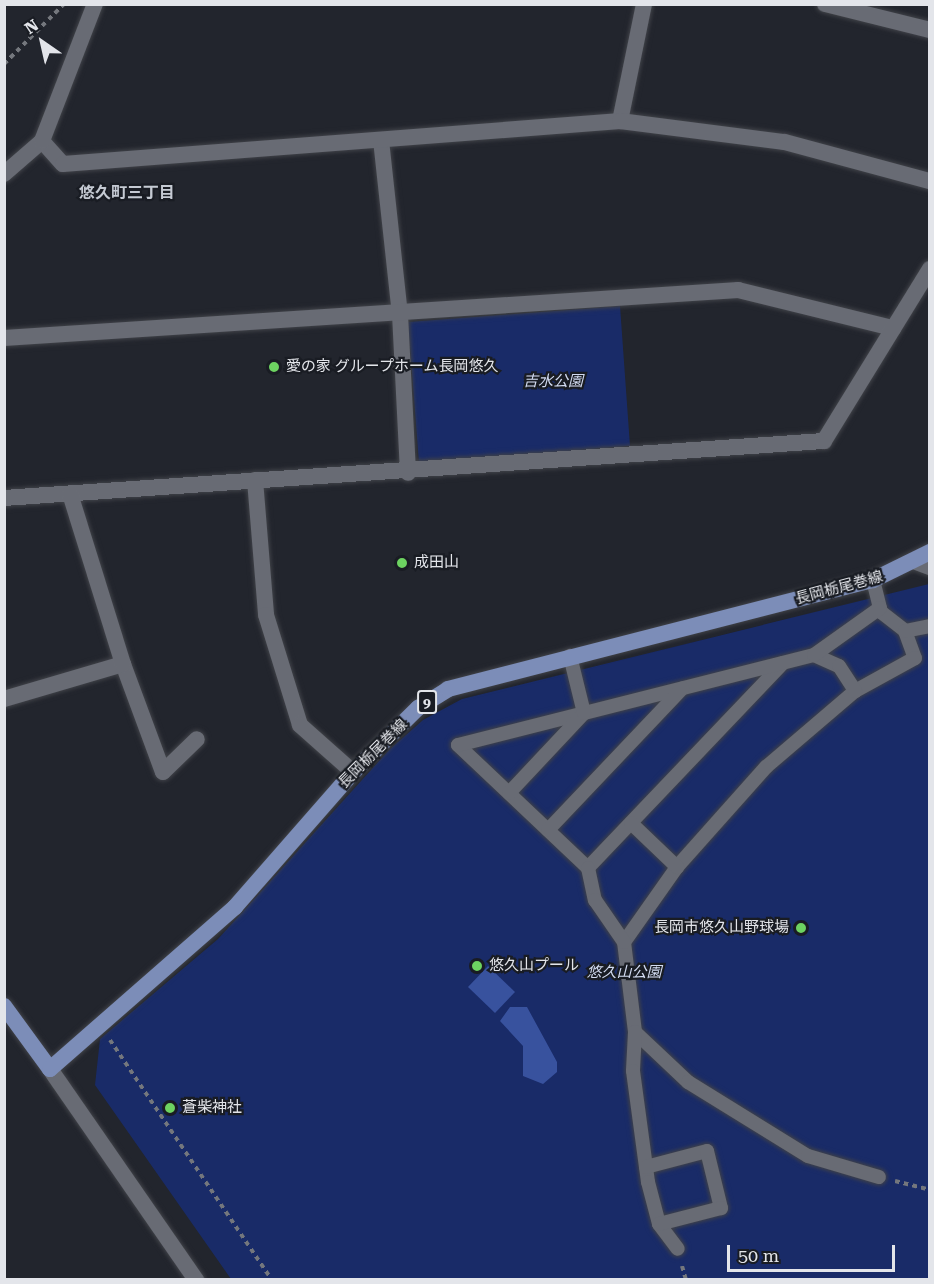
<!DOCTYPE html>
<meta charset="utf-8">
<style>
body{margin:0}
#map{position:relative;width:934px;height:1284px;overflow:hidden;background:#22252d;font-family:"Roboto Serif","Noto Sans JP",serif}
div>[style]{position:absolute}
.green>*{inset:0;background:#192b68}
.water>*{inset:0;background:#38529e}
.path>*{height:4px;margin-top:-2px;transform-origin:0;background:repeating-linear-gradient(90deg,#74777d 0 4.5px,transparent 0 9px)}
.roads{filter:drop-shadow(0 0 2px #404248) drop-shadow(0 0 2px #404248)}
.service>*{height:14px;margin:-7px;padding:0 7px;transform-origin:7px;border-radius:7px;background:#686b74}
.minor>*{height:16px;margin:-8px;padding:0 8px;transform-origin:8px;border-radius:8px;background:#686b74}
.primary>*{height:16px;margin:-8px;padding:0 8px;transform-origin:8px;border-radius:8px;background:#7c8db8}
.dots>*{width:16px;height:16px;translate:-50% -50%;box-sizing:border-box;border:3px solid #191c23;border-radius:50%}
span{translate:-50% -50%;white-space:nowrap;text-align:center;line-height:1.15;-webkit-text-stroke:4.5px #191c23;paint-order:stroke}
.shield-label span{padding:2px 4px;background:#191c23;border:2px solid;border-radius:4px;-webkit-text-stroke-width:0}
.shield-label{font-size:14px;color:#e3e5ea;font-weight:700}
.poi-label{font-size:15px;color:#e3e5ea}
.left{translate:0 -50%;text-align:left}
.right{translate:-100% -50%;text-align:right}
.park-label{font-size:15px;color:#d2dbf1;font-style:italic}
.street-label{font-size:15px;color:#e3e5ea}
.neighbourhood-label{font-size:16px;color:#c5cad3;font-weight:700}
.frame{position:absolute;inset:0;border:6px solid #e3e5ea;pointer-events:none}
.north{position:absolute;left:12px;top:12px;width:60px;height:60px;-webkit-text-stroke:4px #191c23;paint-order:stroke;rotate:326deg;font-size:16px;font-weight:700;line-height:24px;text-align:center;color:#e3e5ea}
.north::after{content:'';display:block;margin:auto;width:21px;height:27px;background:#e3e5ea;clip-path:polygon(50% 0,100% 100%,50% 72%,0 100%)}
.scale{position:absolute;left:727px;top:1245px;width:168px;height:27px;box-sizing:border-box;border:3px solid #e3e5ea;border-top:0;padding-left:8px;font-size:18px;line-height:21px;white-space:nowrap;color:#e3e5ea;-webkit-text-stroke:4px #191c23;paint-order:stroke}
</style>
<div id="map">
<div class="green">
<div style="clip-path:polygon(620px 306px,630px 446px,419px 463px,408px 322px)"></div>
<div style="clip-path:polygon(929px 584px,929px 1279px,231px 1279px,95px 1085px,100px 1039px,218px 939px,390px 749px,423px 720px,462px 699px)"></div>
</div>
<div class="water">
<div style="clip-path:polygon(488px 966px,515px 992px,495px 1013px,468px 987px)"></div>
<div style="clip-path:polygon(510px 1007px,527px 1007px,557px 1062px,557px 1072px,543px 1084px,523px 1076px,523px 1046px,500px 1021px)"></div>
</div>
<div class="path">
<div style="left:4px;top:64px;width:85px;rotate:-45deg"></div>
<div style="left:110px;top:1040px;width:290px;rotate:56deg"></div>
<div style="left:895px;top:1181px;width:36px;rotate:14deg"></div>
<div style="left:682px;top:1266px;width:15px;rotate:74deg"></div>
</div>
<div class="roads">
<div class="service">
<div style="left:873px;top:580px;width:33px;rotate:76deg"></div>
<div style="left:881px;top:612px;width:31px;rotate:38deg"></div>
<div style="left:905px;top:631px;width:29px;rotate:70deg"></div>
<div style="left:915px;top:658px;width:68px;rotate:151.2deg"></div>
<div style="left:855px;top:691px;width:117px;rotate:139.5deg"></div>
<div style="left:766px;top:767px;width:134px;rotate:131.7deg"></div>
<div style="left:677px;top:867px;width:92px;rotate:125.2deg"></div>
<div style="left:624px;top:942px;width:91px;rotate:83deg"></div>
<div style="left:635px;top:1032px;width:73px;rotate:43.3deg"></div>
<div style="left:688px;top:1082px;width:141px;rotate:31.7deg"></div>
<div style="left:808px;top:1156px;width:74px;rotate:16.5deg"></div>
<div style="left:905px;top:631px;width:25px;rotate:-11deg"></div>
<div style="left:814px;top:655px;width:27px;rotate:24deg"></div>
<div style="left:839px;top:666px;width:30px;rotate:57deg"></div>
<div style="left:783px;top:663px;width:283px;rotate:133.6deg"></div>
<div style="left:588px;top:868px;width:179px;rotate:-136.6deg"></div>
<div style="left:458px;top:745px;width:367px;rotate:-14.2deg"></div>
<div style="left:814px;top:655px;width:81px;rotate:-35.5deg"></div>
<div style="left:509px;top:793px;width:110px;rotate:-46.8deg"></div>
<div style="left:584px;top:713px;width:59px;rotate:-103.8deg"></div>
<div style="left:631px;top:823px;width:64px;rotate:43.7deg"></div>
<div style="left:548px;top:830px;width:195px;rotate:-46.5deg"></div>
<div style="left:588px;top:868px;width:33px;rotate:78deg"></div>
<div style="left:595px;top:900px;width:51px;rotate:55.4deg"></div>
<div style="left:635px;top:1032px;width:39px;rotate:93deg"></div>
<div style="left:633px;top:1071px;width:112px;rotate:82.3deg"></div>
<div style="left:648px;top:1182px;width:43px;rotate:75.3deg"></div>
<div style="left:659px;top:1224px;width:31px;rotate:53deg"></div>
<div style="left:646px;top:1167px;width:63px;rotate:-14.7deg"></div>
<div style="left:707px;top:1151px;width:59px;rotate:76.2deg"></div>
<div style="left:721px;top:1208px;width:64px;rotate:165.5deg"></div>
</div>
<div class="minor">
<div style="left:825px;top:4px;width:108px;rotate:13.9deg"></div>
<div style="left:620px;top:121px;width:119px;rotate:-78.4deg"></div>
<div style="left:381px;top:140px;width:175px;rotate:83.8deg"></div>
<div style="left:400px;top:314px;width:159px;rotate:87.1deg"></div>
<div style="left:42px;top:141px;width:31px;rotate:48deg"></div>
<div style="left:63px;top:164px;width:559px;rotate:-4.41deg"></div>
<div style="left:620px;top:121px;width:166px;rotate:7.3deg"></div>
<div style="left:785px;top:142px;width:150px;rotate:15.1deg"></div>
<div style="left:4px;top:174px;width:50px;rotate:-41deg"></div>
<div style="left:42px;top:141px;width:147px;rotate:-68.9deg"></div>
<div style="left:4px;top:338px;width:736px;rotate:-3.74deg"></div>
<div style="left:738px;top:290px;width:160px;rotate:13.8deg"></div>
<div style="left:255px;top:480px;width:135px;rotate:85.3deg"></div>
<div style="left:266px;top:615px;width:115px;rotate:72.8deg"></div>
<div style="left:300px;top:725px;width:71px;rotate:41.6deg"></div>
<div style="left:4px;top:498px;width:822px;rotate:-3.98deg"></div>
<div style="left:824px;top:441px;width:202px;rotate:-58.4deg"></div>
<div style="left:916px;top:562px;width:15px;rotate:20deg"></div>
<div style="left:123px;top:664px;width:115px;rotate:69.7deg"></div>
<div style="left:163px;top:772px;width:47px;rotate:-44.1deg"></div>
<div style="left:4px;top:699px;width:124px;rotate:-16.4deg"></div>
<div style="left:123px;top:664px;width:178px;rotate:-107.3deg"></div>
<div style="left:50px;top:1069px;width:257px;rotate:55.3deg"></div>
</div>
<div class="primary">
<div style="left:4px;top:1006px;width:78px;rotate:53.9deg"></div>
<div style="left:50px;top:1069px;width:246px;rotate:-41.2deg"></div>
<div style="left:235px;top:907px;width:179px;rotate:-48.8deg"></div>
<div style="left:353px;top:772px;width:91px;rotate:-44.6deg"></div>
<div style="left:418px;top:708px;width:36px;rotate:-32deg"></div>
<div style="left:448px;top:689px;width:439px;rotate:-14.4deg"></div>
<div style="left:873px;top:580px;width:64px;rotate:-26.2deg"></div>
</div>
</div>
<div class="dots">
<div style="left:274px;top:367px;background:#6dd361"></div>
<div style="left:402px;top:563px;background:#6dd361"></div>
<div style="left:801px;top:928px;background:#6dd361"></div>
<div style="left:477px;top:966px;background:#6dd361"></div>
<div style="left:170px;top:1108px;background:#6dd361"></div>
</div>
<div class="shield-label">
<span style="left:427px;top:702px">9</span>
</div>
<div class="poi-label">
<span class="left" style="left:286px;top:367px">愛の家 グループホーム長岡悠久</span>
<span class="left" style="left:414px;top:563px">成田山</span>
<span class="right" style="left:789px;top:928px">長岡市悠久山野球場</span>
<span class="left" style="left:489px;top:966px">悠久山プール</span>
<span class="left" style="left:182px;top:1108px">蒼柴神社</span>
</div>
<div class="park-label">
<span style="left:553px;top:382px">吉水公園</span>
<span style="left:624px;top:973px">悠久山公園</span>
</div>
<div class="street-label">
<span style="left:839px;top:588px;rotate:-15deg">長岡栃尾巻線</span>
<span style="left:373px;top:754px;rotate:-45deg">長岡栃尾巻線</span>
</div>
<div class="neighbourhood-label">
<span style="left:127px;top:193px">悠久町三丁目</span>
</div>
<div class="frame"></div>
<div class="north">N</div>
<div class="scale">50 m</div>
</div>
